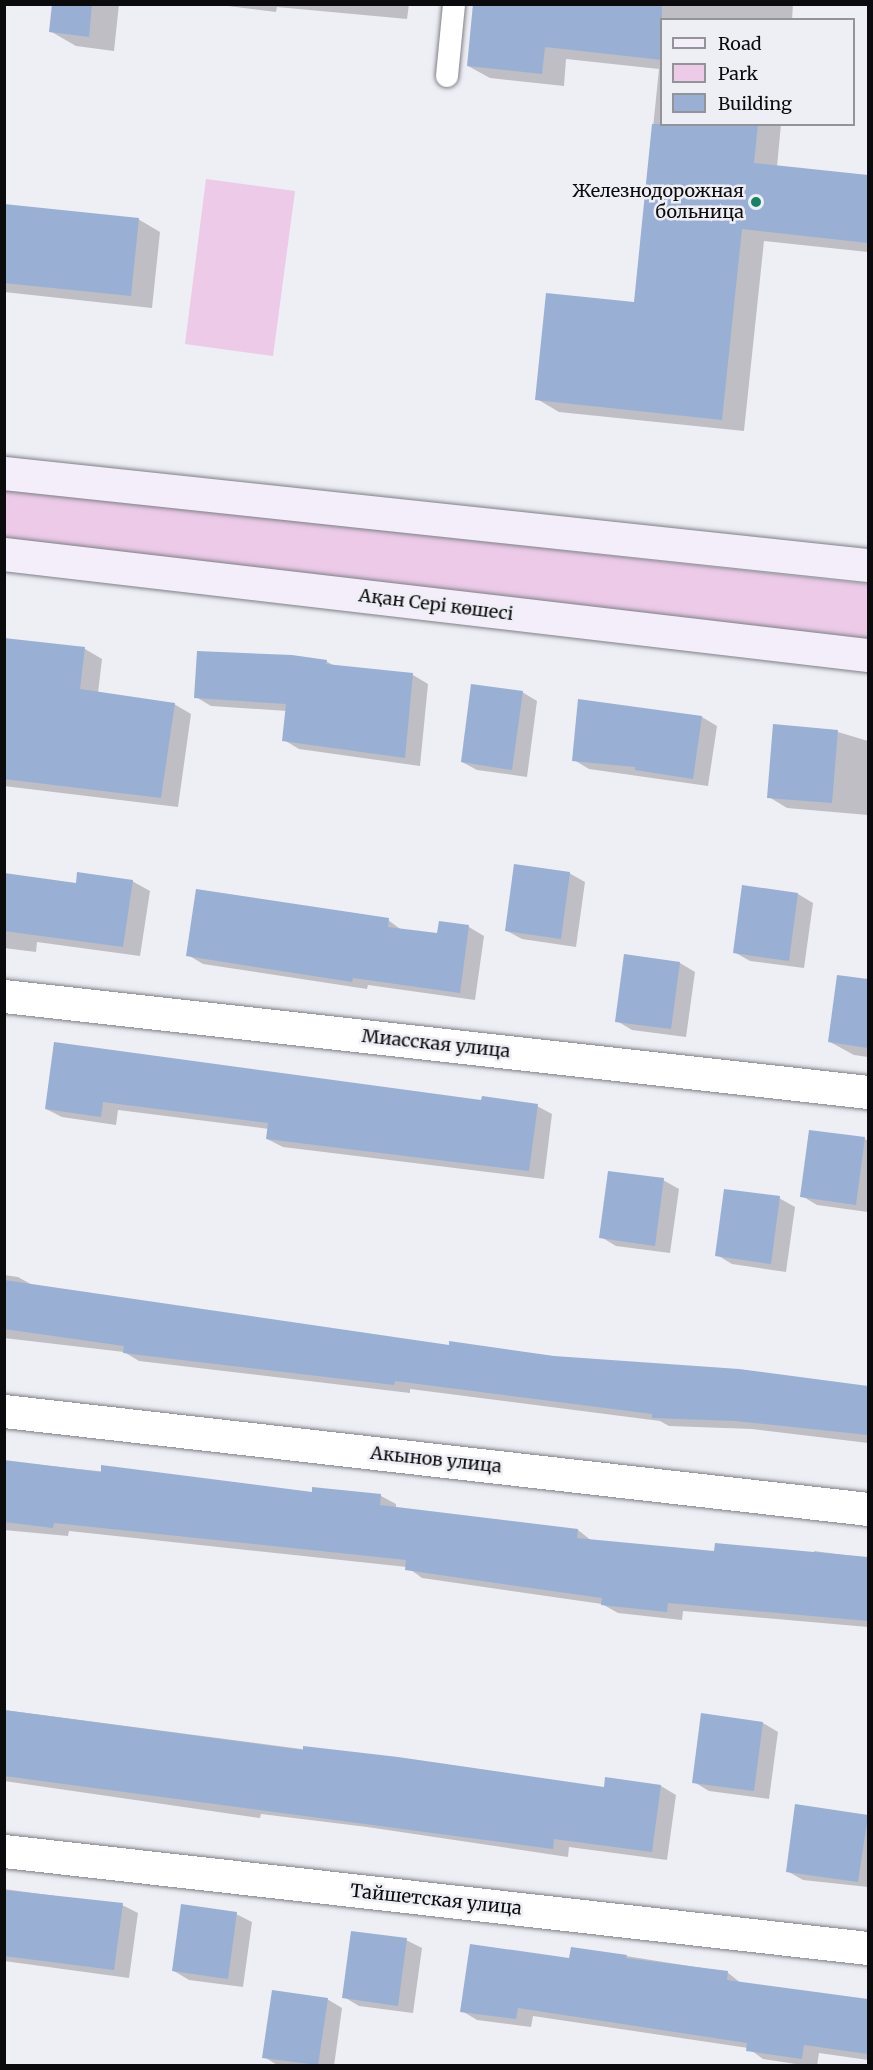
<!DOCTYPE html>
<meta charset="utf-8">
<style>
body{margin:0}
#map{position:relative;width:873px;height:2070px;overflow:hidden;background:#eeeef5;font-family:Merriweather,serif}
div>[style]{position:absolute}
.green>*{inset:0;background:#eccae8}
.shadow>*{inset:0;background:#0003}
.building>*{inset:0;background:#99b0d4}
.roads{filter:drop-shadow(0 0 2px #7f7f86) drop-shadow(0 0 2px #7f7f86)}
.lane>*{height:22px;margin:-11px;padding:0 11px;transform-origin:11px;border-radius:11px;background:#fff}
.street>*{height:33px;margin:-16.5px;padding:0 16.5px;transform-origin:16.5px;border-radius:16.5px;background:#fff}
.secondary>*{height:33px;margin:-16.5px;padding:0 16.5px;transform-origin:16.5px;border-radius:16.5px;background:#f4eefb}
.dots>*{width:16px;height:16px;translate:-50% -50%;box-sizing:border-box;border:3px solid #eeeef5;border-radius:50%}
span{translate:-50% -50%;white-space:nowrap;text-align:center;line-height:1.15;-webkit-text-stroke:5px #eeeef5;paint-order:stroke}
.poi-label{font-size:18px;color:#0b0b0d}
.right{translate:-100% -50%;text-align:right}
.street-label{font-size:18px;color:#0b0b0d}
.frame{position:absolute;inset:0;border:6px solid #0b0b0d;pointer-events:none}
.legend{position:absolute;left:660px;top:18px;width:195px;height:108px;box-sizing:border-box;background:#eeeef5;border:2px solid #939398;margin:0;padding:8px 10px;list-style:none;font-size:18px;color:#0b0b0d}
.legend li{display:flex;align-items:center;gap:12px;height:30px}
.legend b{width:30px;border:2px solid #939398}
</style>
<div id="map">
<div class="green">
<div style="clip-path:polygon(206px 179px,295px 191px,273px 356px,185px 344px)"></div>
<div style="clip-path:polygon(5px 489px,868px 584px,868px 643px,5px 540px)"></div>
</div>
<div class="shadow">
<div style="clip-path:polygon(53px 4px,119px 4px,114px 51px,76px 46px,50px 31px)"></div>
<div style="clip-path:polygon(211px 4px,409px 4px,407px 19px,277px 7px,276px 12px)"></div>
<div style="clip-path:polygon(474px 4px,793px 4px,792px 20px,662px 20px,662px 124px,781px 124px,777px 167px,868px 176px,868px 252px,764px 241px,744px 431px,559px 412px,537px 399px,635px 304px,659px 69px,566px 59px,564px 86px,490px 78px,468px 66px)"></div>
<div style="clip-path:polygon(4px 206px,138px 219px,160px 232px,152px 308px,4px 292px)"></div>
<div style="clip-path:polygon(4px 639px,85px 649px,102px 659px,98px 693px,174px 704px,191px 714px,178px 807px,4px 786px)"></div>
<div style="clip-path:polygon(326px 661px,336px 667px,413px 675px,428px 684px,420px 766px,299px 749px,284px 740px,287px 711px,211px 706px,196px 697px)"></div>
<div style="clip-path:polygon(522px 692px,537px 701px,527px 777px,477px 770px,462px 762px)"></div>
<div style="clip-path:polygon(580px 701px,702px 717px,717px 726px,708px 786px,589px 769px,574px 760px)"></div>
<div style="clip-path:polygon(838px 732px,868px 741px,868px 815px,787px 808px,769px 797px)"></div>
<div style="clip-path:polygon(569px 873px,585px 882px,576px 947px,522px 939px,507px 931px)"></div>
<div style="clip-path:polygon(4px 875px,77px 884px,132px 881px,150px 891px,140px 956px,37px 942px,36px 952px,4px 948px)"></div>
<div style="clip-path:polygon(798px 894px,813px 903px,804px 968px,750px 961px,734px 952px)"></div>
<div style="clip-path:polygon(388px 920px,403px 931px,438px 935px,440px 923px,469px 927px,484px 936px,475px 1000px,368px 985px,367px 989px,203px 964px,188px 955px)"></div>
<div style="clip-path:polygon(680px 963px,695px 972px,686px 1037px,632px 1030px,617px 1021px)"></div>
<div style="clip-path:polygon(838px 977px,868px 980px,868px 1057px,854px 1055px,830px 1042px)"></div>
<div style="clip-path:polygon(55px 1044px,482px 1102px,537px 1106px,552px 1114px,544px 1179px,283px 1147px,267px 1139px,269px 1129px,118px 1110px,116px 1125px,62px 1117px,46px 1109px)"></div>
<div style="clip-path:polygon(865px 1139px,868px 1141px,868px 1212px,817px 1205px,802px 1196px)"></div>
<div style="clip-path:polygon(663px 1180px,679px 1189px,670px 1253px,616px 1246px,601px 1237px)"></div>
<div style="clip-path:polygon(779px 1198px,795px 1207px,786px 1272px,732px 1264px,717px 1255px)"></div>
<div style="clip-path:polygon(4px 1275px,18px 1277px,34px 1286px,450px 1347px,868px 1388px,868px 1381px,868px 1443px,752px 1429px,669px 1426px,660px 1421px,410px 1389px,410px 1393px,139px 1361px,124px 1352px,4px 1338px)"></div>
<div style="clip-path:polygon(4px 1461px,313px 1494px,381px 1496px,396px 1504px,396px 1508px,578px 1530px,592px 1541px,716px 1553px,814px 1555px,814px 1551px,868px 1558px,868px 1627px,683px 1611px,682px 1620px,618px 1613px,602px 1604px,422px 1578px,407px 1567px,69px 1531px,68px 1536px,4px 1530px)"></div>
<div style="clip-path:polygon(4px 1710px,605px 1789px,661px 1786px,676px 1795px,667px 1860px,569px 1847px,568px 1857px,367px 1827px,261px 1814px,260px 1818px,4px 1781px)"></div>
<div style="clip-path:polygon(763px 1723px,778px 1732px,769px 1799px,709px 1791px,694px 1782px)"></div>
<div style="clip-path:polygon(796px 1806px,868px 1816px,868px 1887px,803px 1880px,787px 1871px)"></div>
<div style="clip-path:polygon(4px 1889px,122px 1905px,138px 1913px,129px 1978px,4px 1961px)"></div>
<div style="clip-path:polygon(236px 1914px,252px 1922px,243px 1987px,189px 1980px,174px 1971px)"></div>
<div style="clip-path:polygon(406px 1940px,422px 1948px,413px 2013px,359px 2006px,344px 1997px)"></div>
<div style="clip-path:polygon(626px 1956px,727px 1972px,742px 1984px,868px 2000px,868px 2060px,819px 2053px,817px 2066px,809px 2066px,763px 2059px,748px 2048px,533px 2016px,531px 2027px,477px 2020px,462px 2011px,571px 1960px)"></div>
<div style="clip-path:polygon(327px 1999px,342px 2008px,334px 2066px,279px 2066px,264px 2057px)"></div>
</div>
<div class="building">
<div style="clip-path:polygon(52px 4px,92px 4px,89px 37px,49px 32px)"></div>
<div style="clip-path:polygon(473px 4px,662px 4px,662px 60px,545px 47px,542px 74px,467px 66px)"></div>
<div style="clip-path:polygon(652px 124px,758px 124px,754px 163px,868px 175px,868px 243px,742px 229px,722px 420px,535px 400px,546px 293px,634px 302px)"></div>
<div style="clip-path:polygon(4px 204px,139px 218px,131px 296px,4px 283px)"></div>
<div style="clip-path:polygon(4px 638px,85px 647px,80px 689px,175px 703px,161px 798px,4px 779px)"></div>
<div style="clip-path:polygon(197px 651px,292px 655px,327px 660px,326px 664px,413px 673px,405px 758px,282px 741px,286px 704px,194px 698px)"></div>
<div style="clip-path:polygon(471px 684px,523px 691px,512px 770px,461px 762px)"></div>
<div style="clip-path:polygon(578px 699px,702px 716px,693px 779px,635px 770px,635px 767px,572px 761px)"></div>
<div style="clip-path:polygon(773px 724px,838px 730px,832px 803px,767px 798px)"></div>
<div style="clip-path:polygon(514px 864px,570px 872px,561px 939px,505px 931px)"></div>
<div style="clip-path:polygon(77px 872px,133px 880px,123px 947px,4px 931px,4px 873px,76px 883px)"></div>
<div style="clip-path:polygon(742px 885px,798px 893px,789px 961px,733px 953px)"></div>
<div style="clip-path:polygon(196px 889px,389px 918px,388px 927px,437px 933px,439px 921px,469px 925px,460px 993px,353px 978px,352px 982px,186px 956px)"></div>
<div style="clip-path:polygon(624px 954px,680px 962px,671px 1029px,615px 1022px)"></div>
<div style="clip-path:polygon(837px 975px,868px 979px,868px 1048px,828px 1042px)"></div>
<div style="clip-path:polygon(54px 1042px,481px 1100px,482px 1096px,538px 1104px,529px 1171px,266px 1139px,268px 1123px,103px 1102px,101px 1117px,45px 1109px)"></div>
<div style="clip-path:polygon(809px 1130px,865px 1137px,856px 1205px,800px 1197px)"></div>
<div style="clip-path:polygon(608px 1171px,664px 1178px,655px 1246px,599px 1238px)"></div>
<div style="clip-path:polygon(724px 1189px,780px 1196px,771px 1264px,715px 1256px)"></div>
<div style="clip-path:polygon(4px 1280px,449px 1345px,449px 1341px,554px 1356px,739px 1369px,868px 1386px,868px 1435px,735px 1421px,652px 1418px,652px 1414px,395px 1381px,394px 1385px,123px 1353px,124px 1346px,4px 1329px)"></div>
<div style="clip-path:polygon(4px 1460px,101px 1472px,101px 1465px,312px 1492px,312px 1487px,381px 1494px,380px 1505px,578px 1529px,577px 1538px,714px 1551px,715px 1543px,868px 1557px,868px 1621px,668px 1603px,667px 1612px,601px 1605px,602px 1598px,405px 1570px,406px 1560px,54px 1523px,53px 1528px,4px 1522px)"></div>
<div style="clip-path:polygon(4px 1710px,303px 1750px,303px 1746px,398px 1757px,604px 1787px,605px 1777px,661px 1785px,652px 1852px,554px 1839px,553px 1849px,4px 1776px)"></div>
<div style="clip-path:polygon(701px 1713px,763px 1722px,754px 1791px,692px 1783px)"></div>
<div style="clip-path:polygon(795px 1804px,868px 1815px,858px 1882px,786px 1872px)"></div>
<div style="clip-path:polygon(4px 1890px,123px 1903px,114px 1970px,4px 1956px)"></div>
<div style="clip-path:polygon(181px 1904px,237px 1912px,228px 1979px,172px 1971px)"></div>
<div style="clip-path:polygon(351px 1931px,407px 1938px,398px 2006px,342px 1998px)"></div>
<div style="clip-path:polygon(470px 1944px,569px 1958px,571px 1947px,627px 1955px,626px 1958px,728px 1971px,727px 1980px,868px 1999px,868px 2054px,804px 2045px,802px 2059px,746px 2051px,747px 2043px,518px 2008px,516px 2019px,460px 2012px)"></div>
<div style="clip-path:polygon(272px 1990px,328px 1998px,318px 2065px,262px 2058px)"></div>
</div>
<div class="roads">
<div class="lane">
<div style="left:447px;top:76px;width:72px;rotate:-84.4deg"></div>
</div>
<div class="street">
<div style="left:4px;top:996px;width:869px;rotate:6.34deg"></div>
<div style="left:4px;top:1411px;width:870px;rotate:6.47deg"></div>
<div style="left:4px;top:1851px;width:869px;rotate:6.41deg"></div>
</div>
<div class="secondary">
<div style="left:4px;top:473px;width:869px;rotate:6.08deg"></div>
<div style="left:4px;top:554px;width:870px;rotate:6.67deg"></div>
</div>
</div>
<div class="dots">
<div style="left:756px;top:202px;background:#158462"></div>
</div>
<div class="poi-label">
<span class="right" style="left:744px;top:202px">Железнодорожная<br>больница</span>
</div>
<div class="street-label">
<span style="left:436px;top:605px;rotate:7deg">Ақан Сері көшесі</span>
<span style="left:436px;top:1044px;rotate:6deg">Миасская улица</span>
<span style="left:436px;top:1460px;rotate:6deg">Акынов улица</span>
<span style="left:436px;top:1900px;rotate:6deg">Тайшетская улица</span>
</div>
<div class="frame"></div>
<ul class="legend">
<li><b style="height:8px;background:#f4eefb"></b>Road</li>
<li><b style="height:16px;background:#eccae8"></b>Park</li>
<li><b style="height:16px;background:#99b0d4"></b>Building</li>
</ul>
</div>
